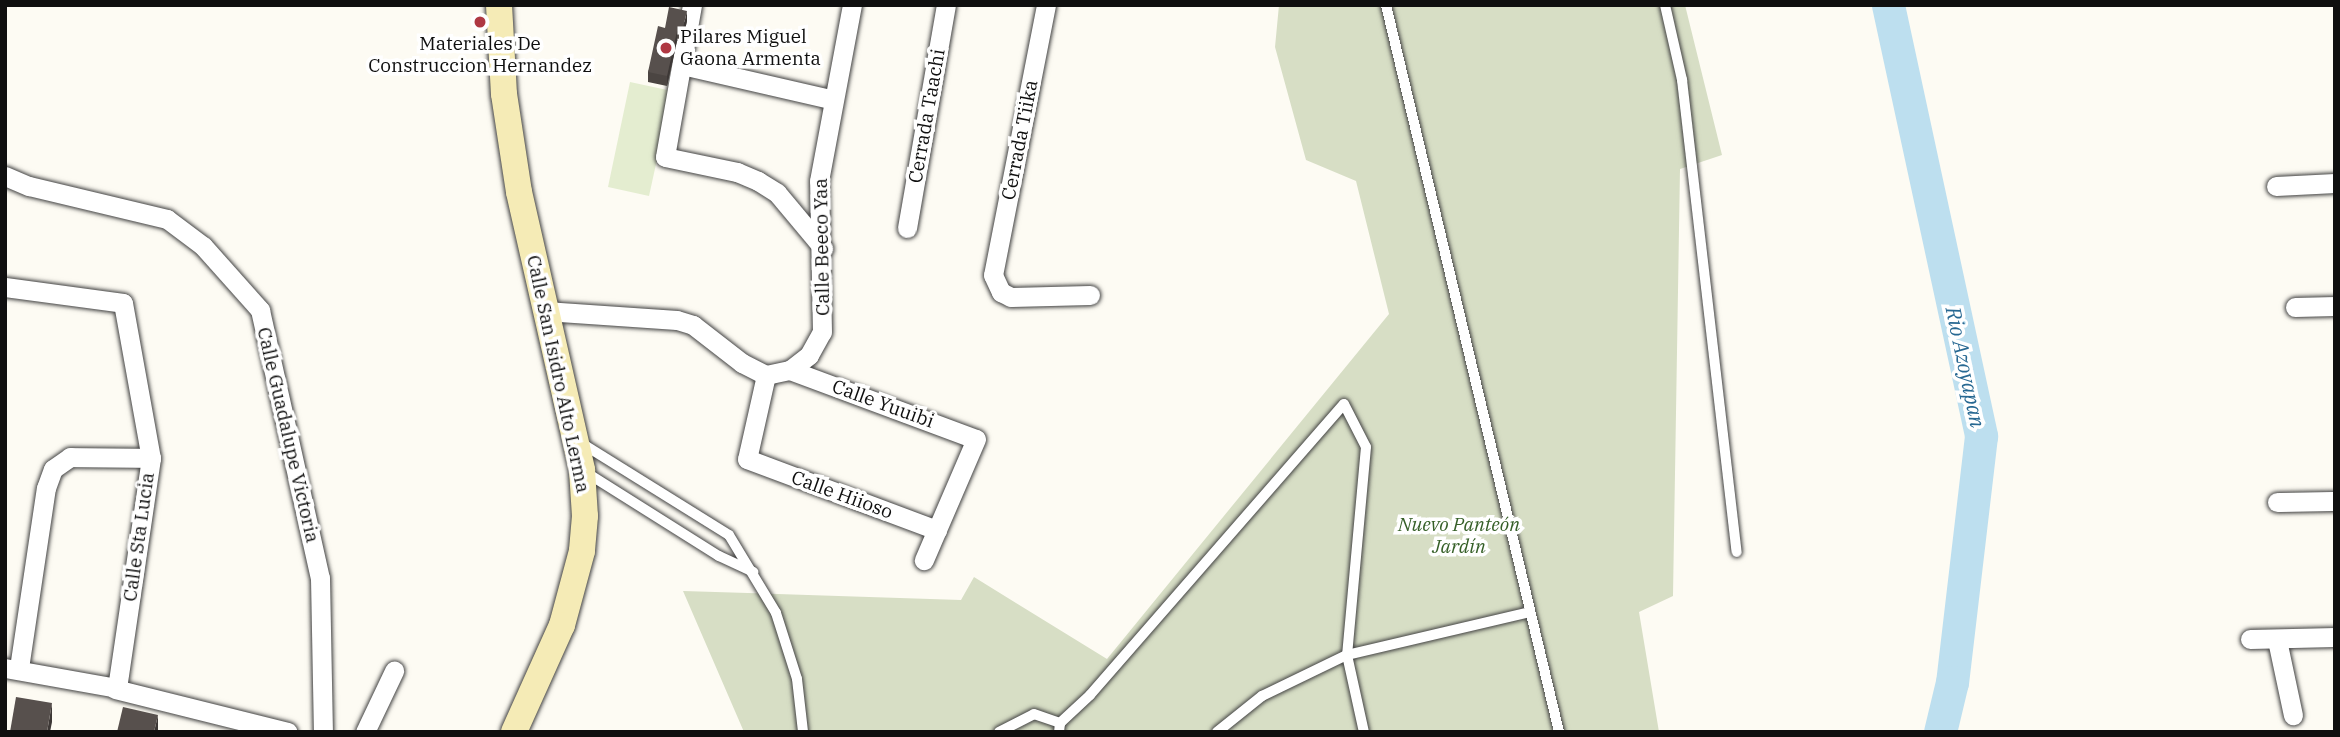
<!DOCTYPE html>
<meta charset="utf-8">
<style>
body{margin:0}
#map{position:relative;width:2340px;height:737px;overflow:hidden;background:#fdfbf3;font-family:"IBM Plex Serif",serif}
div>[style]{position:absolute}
.cemetery>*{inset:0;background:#d7dec5}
.pitch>*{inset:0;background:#e4edd0}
.river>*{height:33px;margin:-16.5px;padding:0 16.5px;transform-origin:16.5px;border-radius:16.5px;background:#bddfef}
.roads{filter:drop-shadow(0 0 2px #424242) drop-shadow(0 0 2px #424242)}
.lane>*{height:10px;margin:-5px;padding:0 5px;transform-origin:5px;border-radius:5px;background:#fff}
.street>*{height:19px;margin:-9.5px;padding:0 9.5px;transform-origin:9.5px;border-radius:9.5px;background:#fff}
.secondary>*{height:26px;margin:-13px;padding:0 13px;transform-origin:13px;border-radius:13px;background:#f5ebb6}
.wall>*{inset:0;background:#4b4542}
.shaded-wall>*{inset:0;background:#3d3836}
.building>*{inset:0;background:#57504d}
.dots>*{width:19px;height:19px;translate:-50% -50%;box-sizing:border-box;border:4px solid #fff;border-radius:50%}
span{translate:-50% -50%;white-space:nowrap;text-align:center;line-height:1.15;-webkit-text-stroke:7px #fff;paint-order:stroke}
.poi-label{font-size:19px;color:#0f0f0f}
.left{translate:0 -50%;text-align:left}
.street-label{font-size:19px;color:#0f0f0f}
.park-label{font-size:19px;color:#355f27;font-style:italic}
.water-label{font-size:21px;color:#276892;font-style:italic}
.frame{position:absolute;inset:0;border:7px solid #0f0f0f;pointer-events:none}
</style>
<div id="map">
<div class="cemetery">
<div style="clip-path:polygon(1279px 5px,1685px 5px,1722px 155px,1680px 169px,1673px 596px,1639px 612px,1659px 732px,744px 732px,683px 591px,961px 600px,974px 577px,1107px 659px,1389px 314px,1356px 181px,1306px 160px,1275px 47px)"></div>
</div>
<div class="pitch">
<div style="clip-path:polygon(630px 82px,672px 91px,649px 196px,608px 187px)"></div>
</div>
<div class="river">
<div style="left:1888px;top:5px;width:441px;rotate:77.8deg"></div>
<div style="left:1981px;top:436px;width:248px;rotate:96.7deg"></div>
<div style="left:1952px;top:682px;width:51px;rotate:103.5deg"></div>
</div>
<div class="roads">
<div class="lane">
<div style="left:1386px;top:5px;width:747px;rotate:76.61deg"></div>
<div style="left:1665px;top:5px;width:77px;rotate:77.2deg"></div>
<div style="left:1682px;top:80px;width:475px;rotate:83.4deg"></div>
<div style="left:581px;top:443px;width:174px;rotate:31.9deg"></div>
<div style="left:729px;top:535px;width:91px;rotate:58.9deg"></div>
<div style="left:776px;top:613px;width:69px;rotate:72.3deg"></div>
<div style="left:797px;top:679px;width:53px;rotate:83.5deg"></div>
<div style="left:587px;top:473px;width:156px;rotate:32.2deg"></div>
<div style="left:719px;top:556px;width:38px;rotate:25deg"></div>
<div style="left:1060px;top:723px;width:41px;rotate:-43deg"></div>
<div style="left:1090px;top:695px;width:386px;rotate:-48.9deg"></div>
<div style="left:1344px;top:404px;width:48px;rotate:62.9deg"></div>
<div style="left:1366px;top:447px;width:209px;rotate:95.2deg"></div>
<div style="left:1347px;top:655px;width:79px;rotate:77.6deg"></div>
<div style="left:999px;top:732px;width:39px;rotate:-27deg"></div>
<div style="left:1034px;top:714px;width:28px;rotate:19deg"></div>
<div style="left:1060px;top:723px;width:9px;rotate:96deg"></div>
<div style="left:1217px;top:732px;width:58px;rotate:-38.7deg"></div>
<div style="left:1262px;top:696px;width:94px;rotate:-25.8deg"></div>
<div style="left:1347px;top:655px;width:188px;rotate:-13.2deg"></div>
</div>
<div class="street">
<div style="left:692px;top:5px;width:154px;rotate:100.1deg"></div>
<div style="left:665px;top:157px;width:74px;rotate:11.8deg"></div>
<div style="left:737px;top:172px;width:23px;rotate:23deg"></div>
<div style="left:758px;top:181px;width:22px;rotate:32deg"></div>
<div style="left:777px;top:193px;width:72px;rotate:50.1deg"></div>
<div style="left:1046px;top:5px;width:275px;rotate:101.1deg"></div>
<div style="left:993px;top:275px;width:19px;rotate:65deg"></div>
<div style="left:1001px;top:292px;width:11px;rotate:27deg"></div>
<div style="left:1011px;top:297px;width:79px;rotate:-1.5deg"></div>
<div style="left:682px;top:65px;width:153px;rotate:12.9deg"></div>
<div style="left:5px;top:176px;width:26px;rotate:23deg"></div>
<div style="left:29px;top:186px;width:142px;rotate:13.4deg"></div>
<div style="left:167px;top:219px;width:45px;rotate:36.9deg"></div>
<div style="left:203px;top:246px;width:86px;rotate:48.3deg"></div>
<div style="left:260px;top:310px;width:275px;rotate:77.4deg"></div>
<div style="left:320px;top:578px;width:154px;rotate:88.9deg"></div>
<div style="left:2276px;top:186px;width:59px;rotate:-2.9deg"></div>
<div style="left:907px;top:228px;width:226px;rotate:-80.1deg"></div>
<div style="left:5px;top:287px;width:119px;rotate:7.7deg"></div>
<div style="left:123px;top:303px;width:158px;rotate:79.8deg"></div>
<div style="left:151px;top:458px;width:232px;rotate:98.4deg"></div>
<div style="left:117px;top:688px;width:114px;rotate:-169.9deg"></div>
<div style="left:2295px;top:307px;width:40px;rotate:-1.4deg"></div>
<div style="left:545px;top:311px;width:132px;rotate:3.9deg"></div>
<div style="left:677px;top:320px;width:17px;rotate:17deg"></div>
<div style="left:693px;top:325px;width:62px;rotate:37.8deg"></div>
<div style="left:742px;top:363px;width:27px;rotate:27deg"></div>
<div style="left:790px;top:370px;width:198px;rotate:20.4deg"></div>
<div style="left:976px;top:439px;width:132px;rotate:113.3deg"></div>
<div style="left:766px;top:375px;width:25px;rotate:-12deg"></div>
<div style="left:790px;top:370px;width:24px;rotate:-38deg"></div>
<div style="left:809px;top:355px;width:26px;rotate:-61deg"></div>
<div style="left:822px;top:332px;width:151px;rotate:-91.1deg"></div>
<div style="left:819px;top:181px;width:179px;rotate:-79.4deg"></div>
<div style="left:766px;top:375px;width:86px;rotate:102.7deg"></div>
<div style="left:747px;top:459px;width:203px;rotate:20.5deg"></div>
<div style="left:2277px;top:502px;width:58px;rotate:-1deg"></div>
<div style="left:2250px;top:639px;width:85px;rotate:-1.3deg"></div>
<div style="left:2277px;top:640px;width:77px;rotate:78deg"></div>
<div style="left:19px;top:668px;width:182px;rotate:-81.5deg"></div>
<div style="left:46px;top:488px;width:20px;rotate:-70deg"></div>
<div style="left:53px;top:469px;width:21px;rotate:-35deg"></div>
<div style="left:70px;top:457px;width:81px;rotate:0.7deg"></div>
<div style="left:115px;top:689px;width:178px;rotate:14deg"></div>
<div style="left:365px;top:732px;width:68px;rotate:-64.6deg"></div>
</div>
<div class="secondary">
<div style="left:499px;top:5px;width:89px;rotate:86.8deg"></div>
<div style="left:504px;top:94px;width:99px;rotate:81.3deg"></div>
<div style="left:519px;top:192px;width:285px;rotate:77.2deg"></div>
<div style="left:582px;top:470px;width:46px;rotate:86.3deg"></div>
<div style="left:585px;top:516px;width:35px;rotate:95deg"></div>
<div style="left:582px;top:551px;width:77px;rotate:105.1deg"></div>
<div style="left:562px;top:625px;width:117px;rotate:114.2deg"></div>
</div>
</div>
<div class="wall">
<div style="clip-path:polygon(687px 21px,682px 42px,677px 41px,667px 86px,648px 82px,648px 72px,665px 28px)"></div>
</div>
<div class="shaded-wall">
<div style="clip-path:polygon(687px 11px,687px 21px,682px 42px,682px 32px)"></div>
<div style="clip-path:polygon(677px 31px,677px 41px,667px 86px,667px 76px)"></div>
<div style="clip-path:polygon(52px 703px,52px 722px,50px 732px,47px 732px)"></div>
<div style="clip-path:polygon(158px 715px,158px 732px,154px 732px)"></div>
</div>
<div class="building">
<div style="clip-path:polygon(669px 7px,687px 11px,682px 32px,677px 31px,667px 76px,648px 72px,658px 26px,665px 28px)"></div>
<div style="clip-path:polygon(16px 697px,52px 703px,47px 732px,10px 732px)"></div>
<div style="clip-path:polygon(123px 707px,158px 715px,154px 732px,117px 732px)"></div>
</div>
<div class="dots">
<div style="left:480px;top:22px;background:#af3843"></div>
<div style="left:666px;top:48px;background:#af3843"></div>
</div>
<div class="poi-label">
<span class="left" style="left:680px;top:48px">Pilares Miguel<br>Gaona Armenta</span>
<span style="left:480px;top:55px">Materiales De<br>Construccion Hernandez</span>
</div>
<div class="street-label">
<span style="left:927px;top:116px;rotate:-80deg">Cerrada Taachi</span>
<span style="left:1020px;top:140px;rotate:-79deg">Cerrada Tiika</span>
<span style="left:822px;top:247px;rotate:-91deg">Calle Beeco Yaa</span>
<span style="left:558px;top:374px;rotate:78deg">Calle San Isidro Alto Lerma</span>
<span style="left:883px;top:404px;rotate:20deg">Calle Yuuibi</span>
<span style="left:288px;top:435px;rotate:77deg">Calle Guadalupe Victoria</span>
<span style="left:842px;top:495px;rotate:20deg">Calle Hiioso</span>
<span style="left:139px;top:537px;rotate:-82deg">Calle Sta Lucia</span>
</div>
<div class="park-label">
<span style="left:1459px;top:536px">Nuevo Panteón<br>Jardín</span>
</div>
<div class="water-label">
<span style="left:1966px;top:367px;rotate:78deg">Rio Azoyapan</span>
</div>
<div class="frame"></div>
</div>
